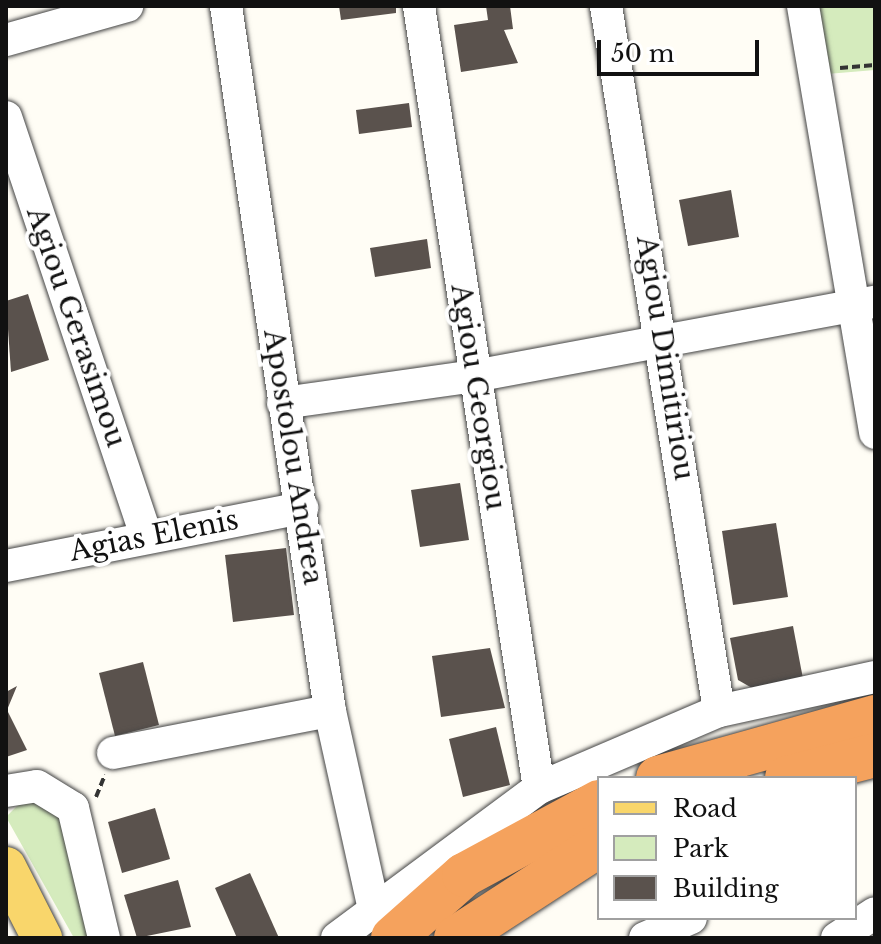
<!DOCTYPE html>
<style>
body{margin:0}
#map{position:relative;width:881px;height:944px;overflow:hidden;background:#fffdf5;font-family:"Libre Baskerville",serif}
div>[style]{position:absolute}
.green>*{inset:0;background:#d5ebbd}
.building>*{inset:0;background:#5a524d}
.path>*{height:4px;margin-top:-2px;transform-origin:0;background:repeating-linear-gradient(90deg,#333 0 8px,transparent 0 12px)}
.roads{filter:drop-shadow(0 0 2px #444) drop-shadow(0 0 2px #444)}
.minor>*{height:32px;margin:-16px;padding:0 16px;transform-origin:16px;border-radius:16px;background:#fff}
.major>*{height:40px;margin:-20px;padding:0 20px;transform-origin:20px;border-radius:20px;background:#f9d66b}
.highway>*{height:44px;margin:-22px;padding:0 22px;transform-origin:22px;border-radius:22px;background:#f5a25d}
span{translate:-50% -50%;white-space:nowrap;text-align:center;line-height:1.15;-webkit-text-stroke:8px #fff;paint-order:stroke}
.street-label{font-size:28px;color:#111}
.frame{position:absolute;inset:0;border:8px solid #111;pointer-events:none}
.legend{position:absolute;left:597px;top:776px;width:260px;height:144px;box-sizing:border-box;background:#fff;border:2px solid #a0a0a0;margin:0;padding:10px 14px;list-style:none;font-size:24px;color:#111}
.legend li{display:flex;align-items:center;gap:16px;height:40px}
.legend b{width:40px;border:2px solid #a0a0a0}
.scale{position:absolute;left:597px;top:40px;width:162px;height:36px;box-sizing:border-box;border:4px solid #111;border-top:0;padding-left:10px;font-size:24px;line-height:28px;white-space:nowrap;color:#111;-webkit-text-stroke:6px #fff;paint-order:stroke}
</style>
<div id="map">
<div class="green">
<div style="clip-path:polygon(816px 6px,875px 6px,875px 70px,827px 74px)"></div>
<div style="clip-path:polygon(21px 802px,49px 802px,60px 813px,88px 938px,74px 938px,6px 817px)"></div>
</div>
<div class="building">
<div style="clip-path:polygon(339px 6px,396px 6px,396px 13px,341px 20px)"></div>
<div style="clip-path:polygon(486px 6px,510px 6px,513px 29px,504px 30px,518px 63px,461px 72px,454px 25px,488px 20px)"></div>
<div style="clip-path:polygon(409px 103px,412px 127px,359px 134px,356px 110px)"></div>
<div style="clip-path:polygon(731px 190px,739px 237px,688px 246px,679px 200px)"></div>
<div style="clip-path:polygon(427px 239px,431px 268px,375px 277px,370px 248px)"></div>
<div style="clip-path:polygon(28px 294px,49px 360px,11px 372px,6px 301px)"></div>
<div style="clip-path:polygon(460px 483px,469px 540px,420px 547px,411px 490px)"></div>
<div style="clip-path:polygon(776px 523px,788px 597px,733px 605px,722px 531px)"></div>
<div style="clip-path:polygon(286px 548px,294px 615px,233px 622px,225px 555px)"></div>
<div style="clip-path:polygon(793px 626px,804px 684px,759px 692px,738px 680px,730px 638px)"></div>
<div style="clip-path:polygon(490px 648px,505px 708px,441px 717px,432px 656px)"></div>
<div style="clip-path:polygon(143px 662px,159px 725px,115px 736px,99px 673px)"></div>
<div style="clip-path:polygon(17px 686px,7px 710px,27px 750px,6px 757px,6px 692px)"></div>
<div style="clip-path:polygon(496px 727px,510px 785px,463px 797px,449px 739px)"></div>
<div style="clip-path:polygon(155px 808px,170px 859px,122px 873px,108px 822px)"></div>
<div style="clip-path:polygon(250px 873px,279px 938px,237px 938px,215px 888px)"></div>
<div style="clip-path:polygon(178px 880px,191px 927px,137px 938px,124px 895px)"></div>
</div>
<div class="path">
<div style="left:840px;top:68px;width:35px;rotate:-5deg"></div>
<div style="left:96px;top:797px;width:24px;rotate:-68deg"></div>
</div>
<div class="roads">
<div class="minor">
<div style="left:226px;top:6px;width:713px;rotate:81.61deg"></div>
<div style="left:330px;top:711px;width:199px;rotate:77.5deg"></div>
<div style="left:419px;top:6px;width:791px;rotate:81.28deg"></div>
<div style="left:606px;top:6px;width:714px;rotate:80.89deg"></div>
<div style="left:803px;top:6px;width:433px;rotate:80.4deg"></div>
<div style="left:6px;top:40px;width:126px;rotate:-15.7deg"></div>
<div style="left:6px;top:117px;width:442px;rotate:71.5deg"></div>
<div style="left:283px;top:403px;width:193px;rotate:-8deg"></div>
<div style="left:474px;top:376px;width:408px;rotate:-10.5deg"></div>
<div style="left:6px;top:566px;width:302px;rotate:-11.1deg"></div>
<div style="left:113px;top:753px;width:221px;rotate:-11deg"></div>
<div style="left:6px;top:791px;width:31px;rotate:-9deg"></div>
<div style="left:37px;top:786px;width:42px;rotate:31.4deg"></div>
<div style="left:73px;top:808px;width:134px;rotate:76.6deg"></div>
<div style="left:337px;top:938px;width:252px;rotate:-36.6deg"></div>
<div style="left:539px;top:788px;width:196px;rotate:-23.2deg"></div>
<div style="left:719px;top:711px;width:160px;rotate:-12.3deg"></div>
<div style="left:645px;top:938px;width:50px;rotate:-23.5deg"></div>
<div style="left:837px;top:938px;width:45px;rotate:-33.3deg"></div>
</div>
<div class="major">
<div style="left:6px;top:867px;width:80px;rotate:63.1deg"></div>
</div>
<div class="highway">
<div style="left:658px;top:778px;width:225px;rotate:-15.7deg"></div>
<div style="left:787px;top:778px;width:91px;rotate:-14.6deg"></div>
<div style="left:393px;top:938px;width:95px;rotate:-41.6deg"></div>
<div style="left:464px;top:875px;width:153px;rotate:-28.4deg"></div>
<div style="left:456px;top:938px;width:171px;rotate:-33deg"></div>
</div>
</div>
<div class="street-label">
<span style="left:76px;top:327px;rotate:71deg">Agiou Gerasimou</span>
<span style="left:665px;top:358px;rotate:81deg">Agiou Dimitiriou</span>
<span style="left:478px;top:397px;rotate:81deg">Agiou Georgiou</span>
<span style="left:293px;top:457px;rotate:81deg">Apostolou Andrea</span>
<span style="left:154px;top:536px;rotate:-11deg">Agias Elenis</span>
</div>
<div class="frame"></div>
<ul class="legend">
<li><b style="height:10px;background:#f9d66b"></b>Road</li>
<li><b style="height:22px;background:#d5ebbd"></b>Park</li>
<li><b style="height:22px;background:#5a524d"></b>Building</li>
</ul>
<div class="scale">50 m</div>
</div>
